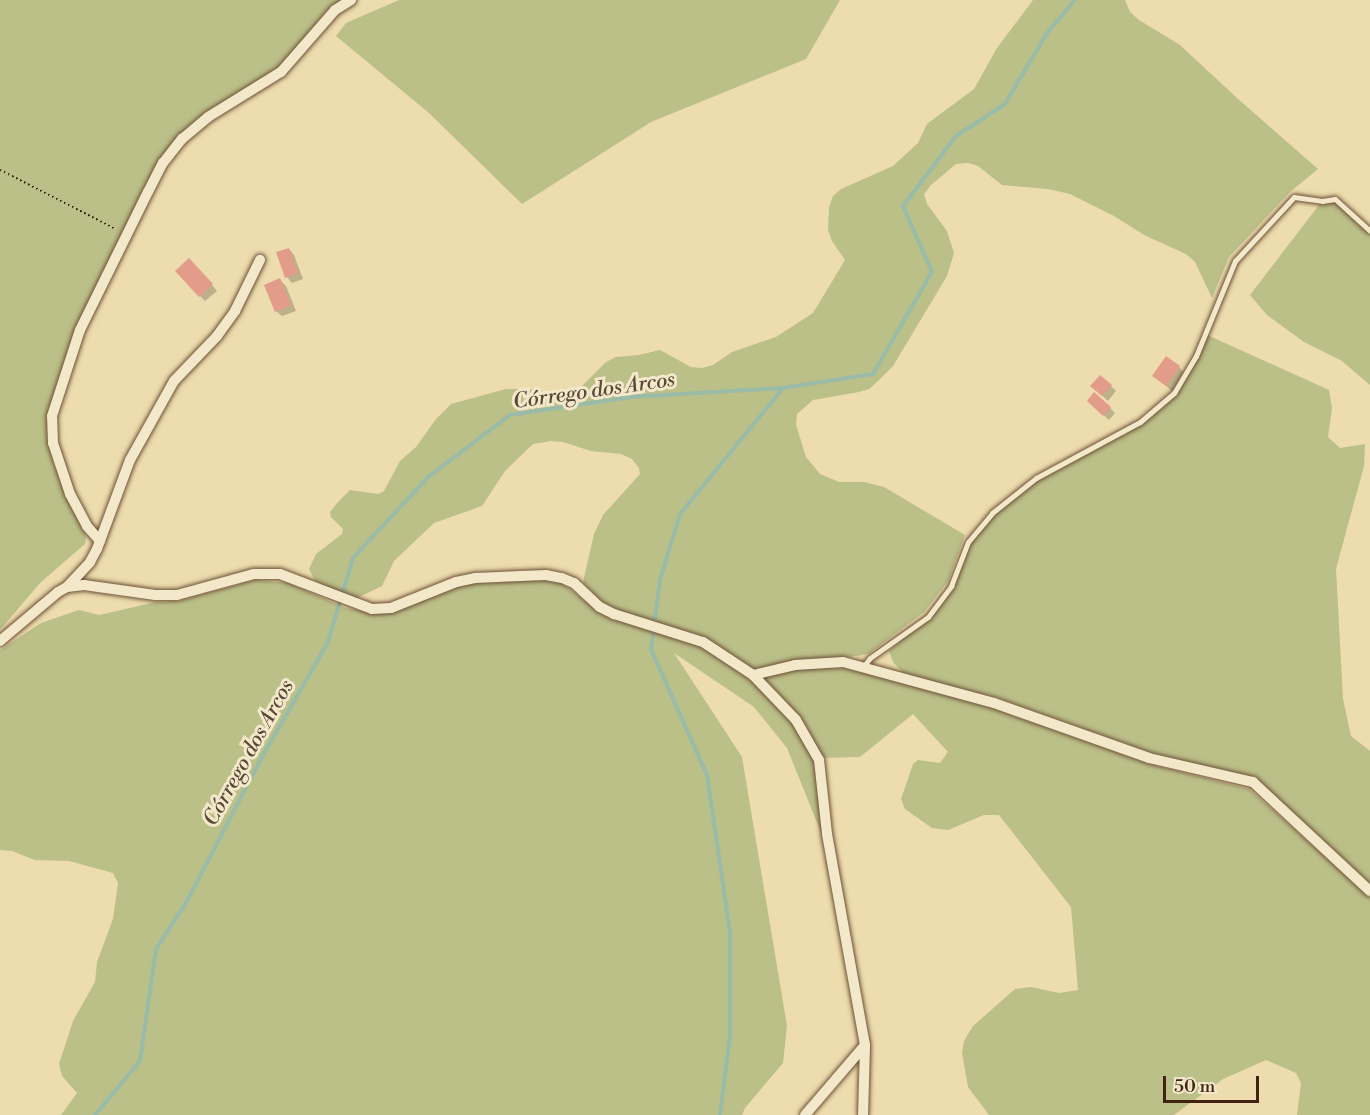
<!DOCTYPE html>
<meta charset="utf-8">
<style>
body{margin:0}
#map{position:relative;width:1370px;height:1115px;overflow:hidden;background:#eddcad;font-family:"Libre Bodoni",serif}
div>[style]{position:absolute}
.green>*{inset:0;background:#bbbf88}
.shadow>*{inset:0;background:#0003}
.stream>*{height:4px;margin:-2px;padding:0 2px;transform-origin:2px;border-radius:2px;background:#99bca9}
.building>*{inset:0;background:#e29c89}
.path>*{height:2px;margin-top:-1px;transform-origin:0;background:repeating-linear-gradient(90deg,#422210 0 1.5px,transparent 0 4.5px)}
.roads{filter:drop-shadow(0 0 2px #6d5037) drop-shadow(0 0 2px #6d5037)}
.lane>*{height:5px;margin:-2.5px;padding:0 2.5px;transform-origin:2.5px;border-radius:2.5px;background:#f3e8ca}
.street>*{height:10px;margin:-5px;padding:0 5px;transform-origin:5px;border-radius:5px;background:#f3e8ca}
span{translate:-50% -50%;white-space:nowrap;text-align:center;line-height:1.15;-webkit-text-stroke:6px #f3e8ca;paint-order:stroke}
.water-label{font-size:21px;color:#584836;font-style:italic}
.scale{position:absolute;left:1163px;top:1076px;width:96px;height:27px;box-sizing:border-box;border:3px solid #422210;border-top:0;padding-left:8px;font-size:18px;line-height:21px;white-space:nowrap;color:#422210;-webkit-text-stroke:4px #f3e8ca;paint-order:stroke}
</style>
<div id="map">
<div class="green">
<div style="clip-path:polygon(0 0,342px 0,327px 10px,288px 59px,258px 83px,180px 134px,127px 224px,73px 334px,48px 412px,49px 445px,54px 465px,86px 536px,85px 544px,40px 583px,0 630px)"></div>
<div style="clip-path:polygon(399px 0,840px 0,806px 59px,651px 122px,522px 204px,429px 113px,336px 36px,346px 23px)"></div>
<div style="clip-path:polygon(1033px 0,1125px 0,1130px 12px,1139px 20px,1180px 45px,1237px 98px,1318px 169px,1290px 192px,1229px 257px,1212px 298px,1195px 262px,1186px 254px,1144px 235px,1114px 216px,1070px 194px,1048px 189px,1002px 185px,978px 166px,968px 163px,956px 164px,931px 185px,924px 194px,927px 204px,947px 231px,954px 253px,947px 276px,893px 366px,878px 381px,869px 389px,859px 392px,813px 400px,797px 414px,796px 425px,806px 457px,820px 474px,839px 482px,864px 482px,884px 487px,965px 535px,948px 581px,924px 612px,868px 654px,754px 672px,703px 639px,605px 606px,583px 582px,594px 534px,603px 515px,640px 474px,639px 468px,632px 459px,621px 454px,591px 451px,563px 442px,551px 441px,533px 444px,505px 471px,482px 506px,434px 523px,394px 561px,382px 586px,355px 599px,315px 581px,309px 569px,316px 554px,342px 534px,343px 529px,331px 517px,330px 512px,338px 502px,350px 490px,378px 494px,384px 491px,400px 461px,416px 447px,436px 419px,451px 404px,506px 389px,528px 389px,548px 393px,571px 391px,581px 387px,606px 362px,616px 357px,639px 355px,660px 350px,691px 367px,702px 368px,713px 365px,732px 352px,776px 337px,813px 313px,845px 260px,832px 241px,828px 230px,829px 207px,833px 196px,841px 189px,893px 166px,918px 143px,927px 124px,974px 89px,997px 48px)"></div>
<div style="clip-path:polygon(1335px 199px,1370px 231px,1370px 385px,1342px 361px,1304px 342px,1267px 315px,1250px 295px,1322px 201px)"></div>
<div style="clip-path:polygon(1205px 334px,1329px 390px,1332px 408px,1328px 437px,1340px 448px,1365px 444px,1364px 466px,1336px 569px,1343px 699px,1351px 736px,1370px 751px,1370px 883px,1254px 777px,1152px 753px,995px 697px,906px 676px,893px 662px,889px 651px,928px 617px,951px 586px,968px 542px,992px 513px,1036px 478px,1140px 422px,1175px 393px)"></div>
<div style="clip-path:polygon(255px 580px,288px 583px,345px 608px,378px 613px,411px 605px,461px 586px,495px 580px,558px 580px,601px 614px,699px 646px,747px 676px,794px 723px,816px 762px,822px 835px,787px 748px,754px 707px,674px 653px,742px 757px,787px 1026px,783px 1063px,745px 1108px,742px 1115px,61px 1115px,77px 1093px,62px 1076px,59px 1064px,73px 1021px,95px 982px,97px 962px,113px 919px,118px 883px,113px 873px,69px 861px,35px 860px,12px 851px,0 850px,0 650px,41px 623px,79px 610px,99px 615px,156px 602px,178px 601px)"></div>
<div style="clip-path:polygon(846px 668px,992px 708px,1149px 764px,1249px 789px,1370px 897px,1370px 1115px,1297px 1115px,1301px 1083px,1296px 1073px,1266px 1060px,1223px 1079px,1174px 1115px,989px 1115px,968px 1087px,962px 1053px,964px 1041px,973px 1026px,1015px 989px,1031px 987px,1059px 993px,1078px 990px,1071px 907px,999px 815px,984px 815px,948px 830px,932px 828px,905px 809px,901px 799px,913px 764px,918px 760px,940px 763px,948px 752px,913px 714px,860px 757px,822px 758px,760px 677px,779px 669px)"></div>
</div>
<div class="shadow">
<div style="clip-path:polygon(289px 249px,294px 255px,303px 279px,292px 283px,287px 277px)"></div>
<div style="clip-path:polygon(195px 266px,217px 291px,205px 301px,200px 296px)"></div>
<div style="clip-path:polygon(280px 280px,286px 286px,296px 311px,282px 316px,276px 311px)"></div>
<div style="clip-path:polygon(1179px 367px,1184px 373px,1172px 391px,1154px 376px)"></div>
<div style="clip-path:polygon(1111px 386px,1116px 391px,1108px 401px,1097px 391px)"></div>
<div style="clip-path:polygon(1094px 407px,1110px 408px,1115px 413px,1109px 420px)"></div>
</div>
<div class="stream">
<div style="left:95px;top:1115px;width:70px;rotate:-50.2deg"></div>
<div style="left:140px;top:1061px;width:113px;rotate:-81.9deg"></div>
<div style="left:156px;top:949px;width:55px;rotate:-56.9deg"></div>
<div style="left:186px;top:903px;width:165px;rotate:-62.5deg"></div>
<div style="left:262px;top:757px;width:133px;rotate:-60.1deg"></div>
<div style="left:328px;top:642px;width:88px;rotate:-73.4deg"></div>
<div style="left:353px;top:558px;width:110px;rotate:-47.2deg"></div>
<div style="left:428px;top:477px;width:103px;rotate:-37.1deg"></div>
<div style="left:510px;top:415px;width:122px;rotate:-8.5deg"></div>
<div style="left:631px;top:397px;width:152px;rotate:-3.4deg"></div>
<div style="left:783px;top:388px;width:91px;rotate:-8.8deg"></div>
<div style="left:873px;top:374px;width:118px;rotate:-60deg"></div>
<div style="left:932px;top:272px;width:72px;rotate:-113.7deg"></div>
<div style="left:903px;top:206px;width:88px;rotate:-52.9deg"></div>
<div style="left:956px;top:136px;width:59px;rotate:-33.1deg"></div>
<div style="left:1005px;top:104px;width:82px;rotate:-59.4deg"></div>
<div style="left:1047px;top:33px;width:43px;rotate:-49.7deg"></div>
<div style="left:720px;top:1115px;width:80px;rotate:-82.8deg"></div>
<div style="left:730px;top:1036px;width:103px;rotate:-90deg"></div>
<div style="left:730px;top:933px;width:84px;rotate:-98.2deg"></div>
<div style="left:718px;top:850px;width:76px;rotate:-98.3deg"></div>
<div style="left:707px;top:775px;width:138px;rotate:-114deg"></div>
<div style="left:651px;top:649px;width:70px;rotate:-82.6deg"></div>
<div style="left:660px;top:580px;width:69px;rotate:-73.1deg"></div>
<div style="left:680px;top:514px;width:163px;rotate:-50.7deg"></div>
</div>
<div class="building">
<div style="clip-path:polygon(289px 248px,298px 273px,285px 278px,276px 252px)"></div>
<div style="clip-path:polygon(189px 258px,213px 284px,199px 297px,175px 271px)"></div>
<div style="clip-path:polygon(280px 278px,291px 305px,275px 312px,264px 285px)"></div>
<div style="clip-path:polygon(1166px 356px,1180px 366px,1166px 386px,1152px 376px)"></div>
<div style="clip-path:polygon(1100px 375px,1112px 385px,1102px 396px,1090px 386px)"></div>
<div style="clip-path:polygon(1094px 392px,1111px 407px,1103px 416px,1087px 401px)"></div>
</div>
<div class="path">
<div style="left:0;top:170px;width:130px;rotate:27deg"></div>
</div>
<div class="roads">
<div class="lane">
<div style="left:863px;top:667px;width:11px;rotate:-52deg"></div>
<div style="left:870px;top:658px;width:71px;rotate:-35.3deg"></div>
<div style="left:928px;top:617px;width:39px;rotate:-53deg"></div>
<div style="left:951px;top:586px;width:47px;rotate:-68.9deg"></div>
<div style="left:968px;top:542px;width:38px;rotate:-50deg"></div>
<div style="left:992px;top:513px;width:56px;rotate:-38.5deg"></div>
<div style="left:1036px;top:478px;width:118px;rotate:-28.3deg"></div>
<div style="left:1140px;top:422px;width:45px;rotate:-40.5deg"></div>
<div style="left:1174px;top:393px;width:43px;rotate:-59.3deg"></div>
<div style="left:1196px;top:356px;width:103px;rotate:-67.7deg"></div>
<div style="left:1235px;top:261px;width:87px;rotate:-47.3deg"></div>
<div style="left:1294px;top:197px;width:28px;rotate:8deg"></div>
<div style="left:1322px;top:201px;width:13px;rotate:-9deg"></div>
<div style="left:1335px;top:199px;width:47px;rotate:42.4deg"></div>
</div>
<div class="street">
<div style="left:100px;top:541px;width:20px;rotate:-131deg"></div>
<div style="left:87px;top:526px;width:36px;rotate:-118deg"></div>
<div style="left:70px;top:494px;width:54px;rotate:-108.4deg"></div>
<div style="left:53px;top:443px;width:27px;rotate:-92deg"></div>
<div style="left:52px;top:416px;width:90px;rotate:-72deg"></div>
<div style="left:80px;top:330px;width:154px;rotate:-63.8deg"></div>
<div style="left:148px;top:192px;width:33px;rotate:-63deg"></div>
<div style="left:163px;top:163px;width:31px;rotate:-52deg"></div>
<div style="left:182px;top:139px;width:34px;rotate:-40deg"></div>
<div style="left:208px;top:117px;width:86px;rotate:-31.7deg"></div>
<div style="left:281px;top:72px;width:82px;rotate:-48.9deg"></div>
<div style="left:335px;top:10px;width:19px;rotate:-32deg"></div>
<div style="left:67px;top:587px;width:34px;rotate:-47deg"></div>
<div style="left:90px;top:562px;width:15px;rotate:-62deg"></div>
<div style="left:97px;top:549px;width:95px;rotate:-69.7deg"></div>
<div style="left:130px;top:460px;width:90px;rotate:-60.9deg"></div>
<div style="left:174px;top:381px;width:62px;rotate:-46.3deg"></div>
<div style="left:217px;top:336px;width:31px;rotate:-54deg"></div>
<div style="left:235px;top:311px;width:57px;rotate:-63.9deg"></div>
<div style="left:0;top:641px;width:76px;rotate:-40.2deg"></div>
<div style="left:58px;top:592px;width:10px;rotate:-29deg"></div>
<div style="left:67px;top:587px;width:17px;rotate:-7deg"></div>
<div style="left:84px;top:585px;width:72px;rotate:8deg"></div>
<div style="left:155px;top:595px;width:22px"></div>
<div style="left:177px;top:595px;width:80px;rotate:-15.3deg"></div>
<div style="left:254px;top:574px;width:26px"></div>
<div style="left:280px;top:574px;width:98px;rotate:20.8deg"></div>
<div style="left:372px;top:609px;width:19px;rotate:-3deg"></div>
<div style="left:391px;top:608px;width:70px;rotate:-21.8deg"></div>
<div style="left:456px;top:582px;width:19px;rotate:-12deg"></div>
<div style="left:475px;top:578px;width:71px;rotate:-2.4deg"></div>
<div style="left:546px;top:575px;width:16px;rotate:11deg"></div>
<div style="left:562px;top:578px;width:13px;rotate:23deg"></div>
<div style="left:574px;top:583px;width:35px;rotate:43deg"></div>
<div style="left:600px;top:607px;width:16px;rotate:27deg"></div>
<div style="left:614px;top:614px;width:93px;rotate:17.5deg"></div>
<div style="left:703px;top:642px;width:60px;rotate:33.4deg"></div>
<div style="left:753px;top:675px;width:43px;rotate:-13.4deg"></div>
<div style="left:795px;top:665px;width:48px;rotate:-3.6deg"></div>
<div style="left:843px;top:662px;width:156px;rotate:15.2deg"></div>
<div style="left:994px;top:703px;width:164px;rotate:19.5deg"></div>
<div style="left:1149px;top:758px;width:107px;rotate:13deg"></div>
<div style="left:1253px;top:782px;width:160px;rotate:43deg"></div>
<div style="left:753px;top:675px;width:62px;rotate:46.3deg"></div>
<div style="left:796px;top:720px;width:46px;rotate:60.1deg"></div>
<div style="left:819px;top:760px;width:74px;rotate:83.8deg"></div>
<div style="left:827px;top:834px;width:214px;rotate:79.8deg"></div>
<div style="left:865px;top:1045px;width:70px;rotate:91.6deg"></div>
<div style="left:805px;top:1115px;width:92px;rotate:-49.4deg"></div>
</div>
</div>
<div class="water-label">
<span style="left:594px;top:391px;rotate:-8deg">Córrego dos Arcos</span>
<span style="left:249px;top:753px;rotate:-61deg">Córrego dos Arcos</span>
</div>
<div class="scale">50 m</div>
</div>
